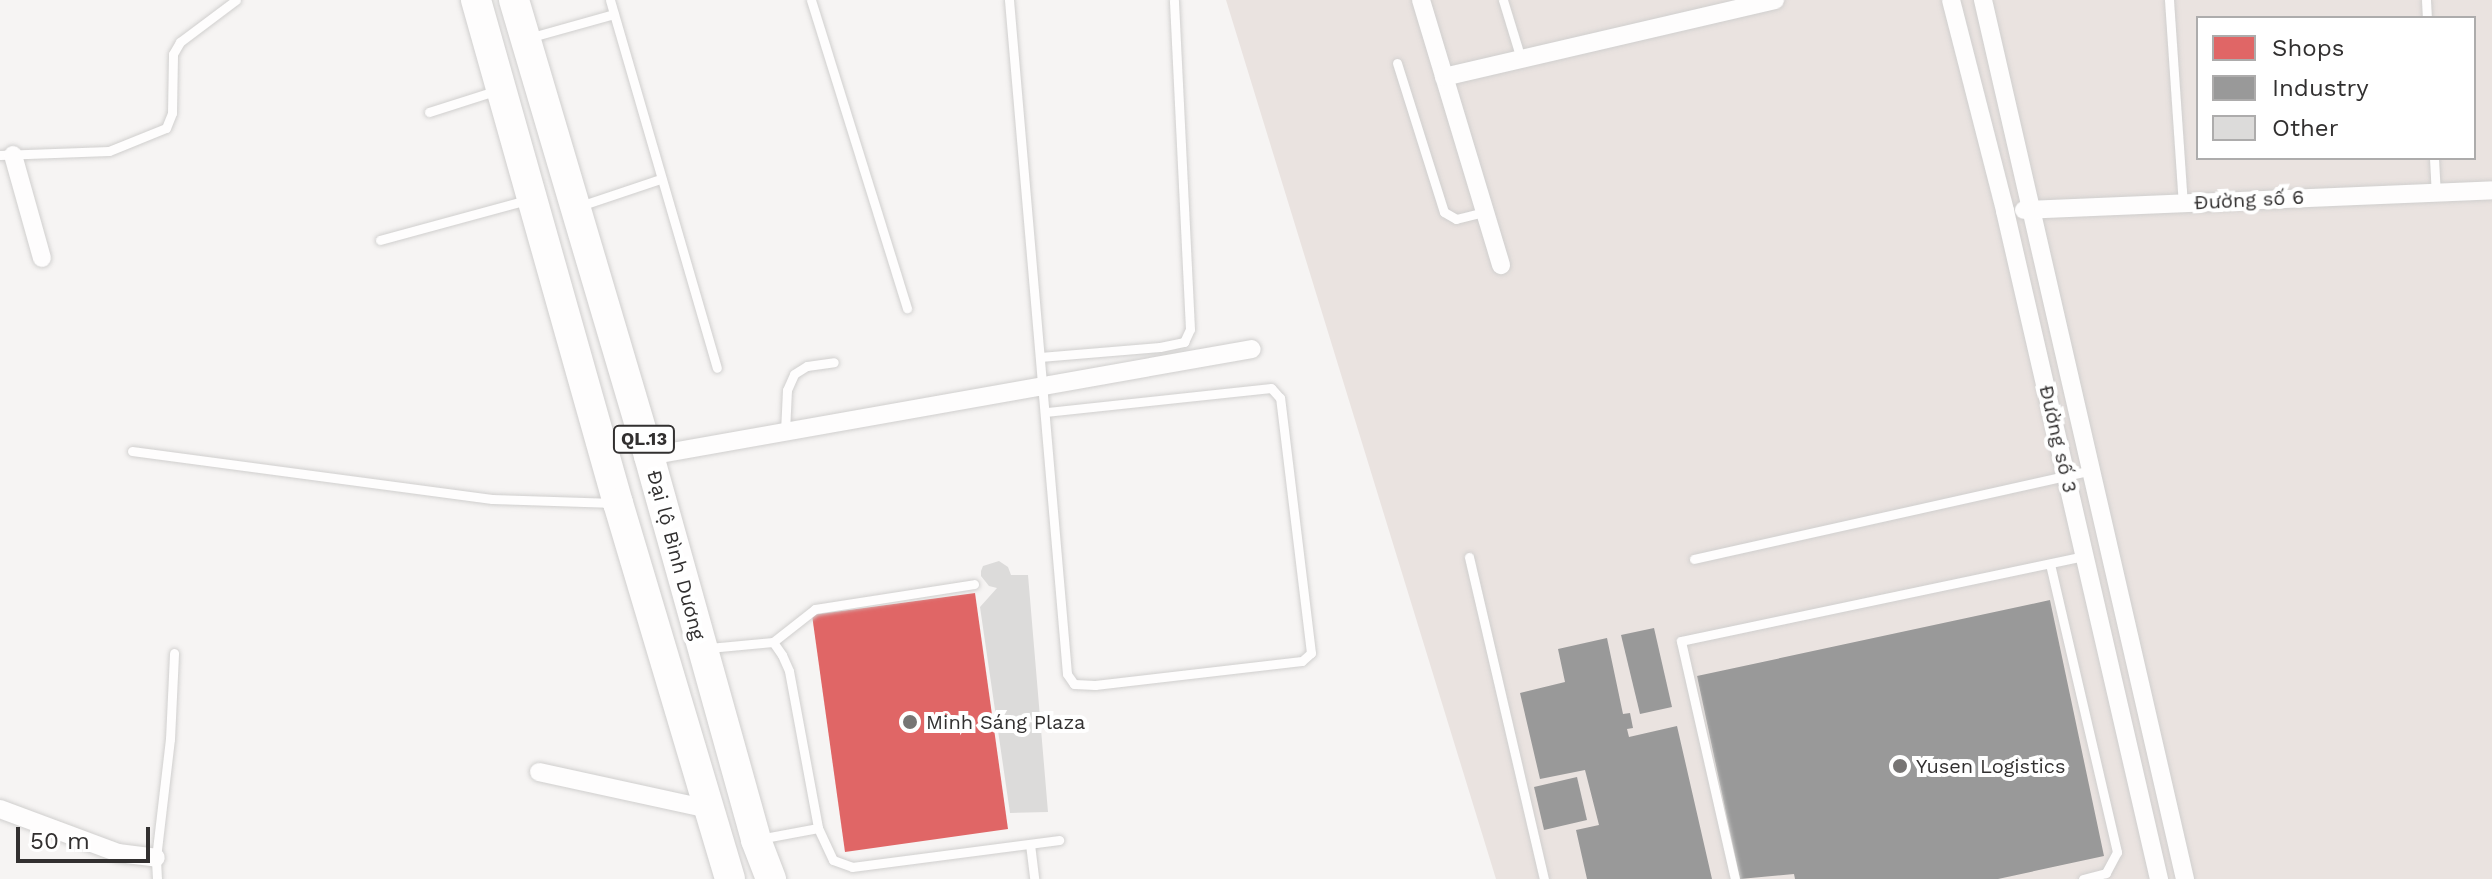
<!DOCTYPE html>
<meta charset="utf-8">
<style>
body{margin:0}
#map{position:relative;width:2492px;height:879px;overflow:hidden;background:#f6f4f3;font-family:"Work Sans",sans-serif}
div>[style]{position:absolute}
.built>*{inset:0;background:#eae3e0}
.shops>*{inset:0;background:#e06666}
.industry>*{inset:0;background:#999}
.building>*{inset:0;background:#dcdbda}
.roads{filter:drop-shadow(0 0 2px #d0cfce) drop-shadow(0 0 2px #d0cfce)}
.service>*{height:9px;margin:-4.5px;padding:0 4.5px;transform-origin:4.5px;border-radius:4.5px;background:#fefdfd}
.minor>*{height:18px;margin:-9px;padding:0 9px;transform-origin:9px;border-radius:9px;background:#fefdfd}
.trunk>*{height:30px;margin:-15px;padding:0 15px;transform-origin:15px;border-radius:15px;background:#fefdfd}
.dots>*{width:22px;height:22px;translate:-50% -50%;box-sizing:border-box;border:4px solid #fff;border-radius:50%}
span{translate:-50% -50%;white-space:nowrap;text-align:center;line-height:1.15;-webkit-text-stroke:8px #fff;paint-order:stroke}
.shield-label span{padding:2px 6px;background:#fff;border:2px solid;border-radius:6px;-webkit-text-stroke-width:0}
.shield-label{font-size:18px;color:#323030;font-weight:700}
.street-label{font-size:20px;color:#323030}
.poi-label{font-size:20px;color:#323030}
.left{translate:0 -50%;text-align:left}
.legend{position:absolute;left:2196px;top:16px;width:280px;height:144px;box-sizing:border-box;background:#fff;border:2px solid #adacac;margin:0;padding:10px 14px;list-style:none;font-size:24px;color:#323030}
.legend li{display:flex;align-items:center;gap:16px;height:40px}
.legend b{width:40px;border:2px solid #adacac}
.scale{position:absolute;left:16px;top:827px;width:134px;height:36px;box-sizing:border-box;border:4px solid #323030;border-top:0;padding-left:10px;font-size:24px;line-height:28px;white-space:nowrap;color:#323030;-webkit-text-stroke:6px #fff;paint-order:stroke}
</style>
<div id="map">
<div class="built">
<div style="clip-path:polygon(evenodd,1226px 0,2492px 0,2492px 879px,1496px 879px,1226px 0,2198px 18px,2474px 18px,2474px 158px,2198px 158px,2198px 18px)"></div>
</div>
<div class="shops">
<div style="clip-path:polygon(975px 593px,1008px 829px,845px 852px,812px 615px)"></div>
</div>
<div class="industry">
<div style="clip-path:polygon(2050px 600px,2104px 856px,1998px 879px,1795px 879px,1794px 874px,1740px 879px,1697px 676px)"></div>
<div style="clip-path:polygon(1654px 628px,1672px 707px,1640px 714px,1621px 635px)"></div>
<div style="clip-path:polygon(1607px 638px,1623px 714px,1630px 713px,1633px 728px,1627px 729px,1629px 737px,1677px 726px,1712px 879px,1587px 879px,1576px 830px,1599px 825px,1585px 770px,1540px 779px,1520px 693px,1565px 682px,1558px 649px)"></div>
<div style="clip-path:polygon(1577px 777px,1587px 820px,1544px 830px,1534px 787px)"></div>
</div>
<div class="building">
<div style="clip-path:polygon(999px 561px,1008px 567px,1011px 575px,1028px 575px,1048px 812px,1010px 813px,980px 607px,997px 588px,989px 586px,981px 576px,981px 571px,983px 566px)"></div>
</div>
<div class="roads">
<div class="service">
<div style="left:610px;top:0;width:383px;rotate:73.8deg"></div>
<div style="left:811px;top:0;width:323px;rotate:72.7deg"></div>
<div style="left:1009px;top:0;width:676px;rotate:85.08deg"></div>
<div style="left:1067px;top:674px;width:12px;rotate:55deg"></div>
<div style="left:1074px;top:684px;width:21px;rotate:3deg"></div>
<div style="left:1095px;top:685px;width:208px;rotate:-6.6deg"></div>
<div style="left:1302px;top:661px;width:12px;rotate:-42deg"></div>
<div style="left:1311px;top:653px;width:257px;rotate:-96.9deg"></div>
<div style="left:1280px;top:398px;width:13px;rotate:-132deg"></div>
<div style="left:1271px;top:388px;width:227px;rotate:173.9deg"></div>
<div style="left:1503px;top:0;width:62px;rotate:73deg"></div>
<div style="left:2169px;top:0;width:203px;rotate:86.1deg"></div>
<div style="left:2426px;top:0;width:18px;rotate:87deg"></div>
<div style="left:528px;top:38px;width:89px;rotate:-15.6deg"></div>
<div style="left:1397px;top:63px;width:156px;rotate:72.5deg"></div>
<div style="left:1444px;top:212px;width:14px;rotate:30deg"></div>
<div style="left:1456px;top:219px;width:30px;rotate:-14deg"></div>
<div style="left:429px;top:112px;width:72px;rotate:-17.7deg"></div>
<div style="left:0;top:155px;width:109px;rotate:-2.1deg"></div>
<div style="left:109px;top:151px;width:61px;rotate:-22deg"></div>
<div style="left:166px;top:128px;width:16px;rotate:-68deg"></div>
<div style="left:172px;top:113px;width:59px;rotate:-89deg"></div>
<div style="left:173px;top:54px;width:14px;rotate:-60deg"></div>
<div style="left:180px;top:42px;width:70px;rotate:-36.9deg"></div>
<div style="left:2434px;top:158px;width:34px;rotate:87deg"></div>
<div style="left:580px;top:206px;width:84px;rotate:-18.6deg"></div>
<div style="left:380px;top:240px;width:152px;rotate:-15.2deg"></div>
<div style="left:1040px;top:357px;width:120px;rotate:-4.8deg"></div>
<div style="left:1160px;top:347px;width:25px;rotate:-12deg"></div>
<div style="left:1184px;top:342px;width:14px;rotate:-65deg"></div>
<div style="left:1190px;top:329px;width:329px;rotate:-92.8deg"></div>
<div style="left:785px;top:432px;width:42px;rotate:-87.3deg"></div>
<div style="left:787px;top:390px;width:17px;rotate:-66deg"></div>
<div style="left:794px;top:374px;width:15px;rotate:-32deg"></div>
<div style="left:807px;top:366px;width:27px;rotate:-8deg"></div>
<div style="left:132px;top:451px;width:363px;rotate:7.6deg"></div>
<div style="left:492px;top:499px;width:123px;rotate:1.9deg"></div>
<div style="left:1469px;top:557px;width:331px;rotate:76.9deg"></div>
<div style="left:1694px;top:559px;width:408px;rotate:-12.6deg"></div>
<div style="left:2050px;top:564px;width:296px;rotate:76.9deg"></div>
<div style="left:2117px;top:852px;width:24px;rotate:118deg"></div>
<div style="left:2106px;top:873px;width:24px;rotate:165deg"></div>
<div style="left:773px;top:642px;width:53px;rotate:-38.2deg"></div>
<div style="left:815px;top:609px;width:161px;rotate:-8.9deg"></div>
<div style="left:709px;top:648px;width:64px;rotate:-5.4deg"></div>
<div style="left:773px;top:642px;width:16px;rotate:55deg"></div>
<div style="left:782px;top:655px;width:17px;rotate:66deg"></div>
<div style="left:789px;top:671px;width:160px;rotate:79.5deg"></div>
<div style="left:818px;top:828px;width:35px;rotate:65deg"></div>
<div style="left:833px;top:860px;width:20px;rotate:20deg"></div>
<div style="left:852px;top:867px;width:209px;rotate:-7.4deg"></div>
<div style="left:759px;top:839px;width:60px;rotate:-10.6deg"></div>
<div style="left:1030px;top:844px;width:35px;rotate:83deg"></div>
<div style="left:157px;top:879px;width:21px;rotate:-93deg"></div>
<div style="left:156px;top:858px;width:120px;rotate:-83.3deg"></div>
<div style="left:170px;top:739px;width:86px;rotate:-87.3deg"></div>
<div style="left:1735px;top:879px;width:244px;rotate:-102.8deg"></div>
<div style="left:1681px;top:641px;width:413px;rotate:-11.9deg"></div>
</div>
<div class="minor">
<div style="left:1421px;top:0;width:277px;rotate:73.2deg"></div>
<div style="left:1951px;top:0;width:218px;rotate:75.6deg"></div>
<div style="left:2005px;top:211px;width:686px;rotate:77.02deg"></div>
<div style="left:1983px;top:0;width:902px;rotate:77.06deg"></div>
<div style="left:1444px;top:77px;width:340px;rotate:-13.1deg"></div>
<div style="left:13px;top:155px;width:107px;rotate:74.3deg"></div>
<div style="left:2024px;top:210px;width:468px;rotate:-2.4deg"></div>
<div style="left:649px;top:456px;width:612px;rotate:-10.06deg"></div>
<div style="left:539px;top:772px;width:174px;rotate:12.3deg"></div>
<div style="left:0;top:809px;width:126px;rotate:20.4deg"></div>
<div style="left:118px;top:853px;width:38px;rotate:7deg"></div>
</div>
<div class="trunk">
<div style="left:476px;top:0;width:523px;rotate:74.24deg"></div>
<div style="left:618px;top:503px;width:392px;rotate:73.4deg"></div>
<div style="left:514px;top:0;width:476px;rotate:73.5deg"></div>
<div style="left:649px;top:456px;width:399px;rotate:74.4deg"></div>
<div style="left:756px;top:840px;width:42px;rotate:69deg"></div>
</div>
</div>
<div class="dots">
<div style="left:910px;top:722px;background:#777574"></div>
<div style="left:1900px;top:766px;background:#777574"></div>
</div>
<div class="shield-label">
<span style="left:644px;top:439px">QL.13</span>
</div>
<div class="street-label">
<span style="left:2249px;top:200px;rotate:-3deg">Đường số 6</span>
<span style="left:2058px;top:439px;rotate:77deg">Đường số 3</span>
<span style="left:676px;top:555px;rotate:75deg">Đại lộ Bình Dương</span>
</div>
<div class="poi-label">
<span class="left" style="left:926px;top:722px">Minh Sáng Plaza</span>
<span class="left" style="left:1916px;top:766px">Yusen Logistics</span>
</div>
<ul class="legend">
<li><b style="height:22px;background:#e06666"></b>Shops</li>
<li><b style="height:22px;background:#999"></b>Industry</li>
<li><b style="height:22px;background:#dcdbda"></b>Other</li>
</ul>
<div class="scale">50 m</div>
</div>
